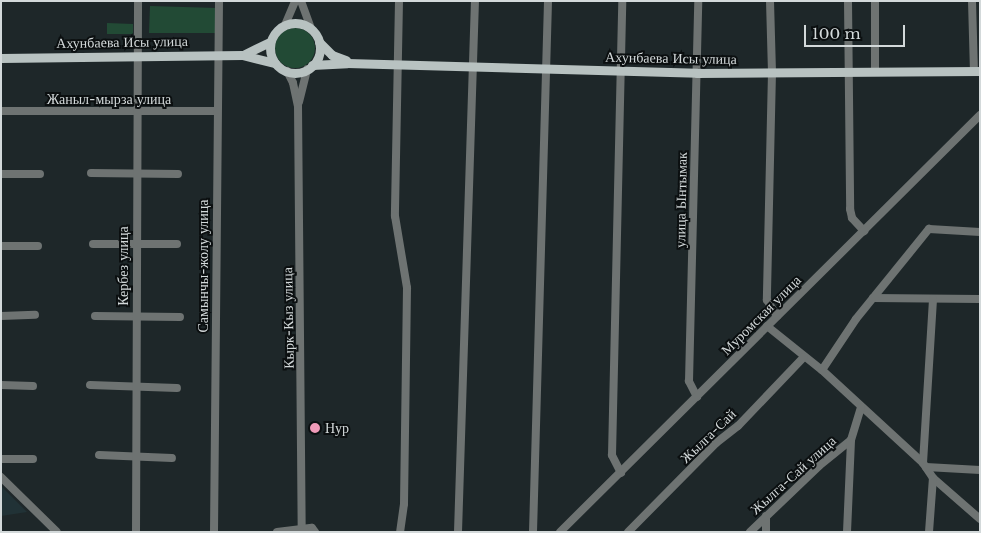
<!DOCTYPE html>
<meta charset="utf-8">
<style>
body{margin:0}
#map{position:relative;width:981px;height:533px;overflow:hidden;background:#1e2729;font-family:"Libre Baskerville",serif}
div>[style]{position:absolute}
.built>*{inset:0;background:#213236}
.green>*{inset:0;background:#224a35}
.round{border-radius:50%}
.minor>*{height:8px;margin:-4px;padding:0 4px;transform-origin:4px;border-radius:4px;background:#6e7372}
.major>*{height:9px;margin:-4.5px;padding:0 4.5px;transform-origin:4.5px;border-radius:4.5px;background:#b8c2c1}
.major>.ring{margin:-4.5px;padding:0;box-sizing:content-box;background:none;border:9px solid #b8c2c1;border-radius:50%}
.dots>*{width:14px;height:14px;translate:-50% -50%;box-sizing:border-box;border:2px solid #0b0f10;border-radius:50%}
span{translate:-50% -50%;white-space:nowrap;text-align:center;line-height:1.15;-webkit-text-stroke:4px #0b0f10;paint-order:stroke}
.street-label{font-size:14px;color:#d3d9da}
.poi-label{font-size:14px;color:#d3d9da}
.left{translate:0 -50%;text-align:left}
.frame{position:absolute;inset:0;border:2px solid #d3d9da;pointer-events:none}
.scale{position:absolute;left:804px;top:25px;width:101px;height:22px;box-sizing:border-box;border:2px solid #d3d9da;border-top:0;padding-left:6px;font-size:15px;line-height:18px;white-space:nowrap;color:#d3d9da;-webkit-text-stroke:4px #0b0f10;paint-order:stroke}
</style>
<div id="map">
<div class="built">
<div style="clip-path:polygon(1px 486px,27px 512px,1px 516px)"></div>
</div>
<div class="green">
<div style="clip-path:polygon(150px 6px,217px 8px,218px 33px,149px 33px)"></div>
<div style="clip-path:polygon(107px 23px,133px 24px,133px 34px,107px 34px)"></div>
<div class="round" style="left:275px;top:28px;width:40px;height:40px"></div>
</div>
<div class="minor">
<div style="left:301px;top:1px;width:30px;rotate:70deg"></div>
<div style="left:399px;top:1px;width:215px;rotate:91.1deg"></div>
<div style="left:395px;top:216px;width:73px;rotate:80.5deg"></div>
<div style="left:407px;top:288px;width:216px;rotate:90.8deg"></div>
<div style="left:404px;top:504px;width:28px;rotate:98deg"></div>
<div style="left:770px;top:1px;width:71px;rotate:88.4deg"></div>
<div style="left:772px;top:72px;width:228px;rotate:91.3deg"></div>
<div style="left:767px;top:300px;width:19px;rotate:58deg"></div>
<div style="left:848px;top:1px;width:208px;rotate:89.4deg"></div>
<div style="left:850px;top:209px;width:9px;rotate:77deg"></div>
<div style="left:852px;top:218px;width:18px;rotate:47deg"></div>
<div style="left:875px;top:1px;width:71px;rotate:90deg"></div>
<div style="left:972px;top:1px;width:70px;rotate:88.4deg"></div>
<div style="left:285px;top:25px;width:26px;rotate:-67deg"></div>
<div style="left:287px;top:71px;width:13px;rotate:63deg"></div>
<div style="left:293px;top:83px;width:24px;rotate:78deg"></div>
<div style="left:298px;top:106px;width:423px;rotate:89.5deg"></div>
<div style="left:299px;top:102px;width:34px;rotate:-76deg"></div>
<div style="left:1px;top:111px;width:216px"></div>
<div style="left:91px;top:173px;width:87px;rotate:0.7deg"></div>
<div style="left:1px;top:174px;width:39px"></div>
<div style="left:93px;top:244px;width:84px"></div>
<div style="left:1px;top:246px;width:37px"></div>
<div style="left:873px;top:298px;width:107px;rotate:0.5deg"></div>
<div style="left:1px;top:316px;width:34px;rotate:-2deg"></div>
<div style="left:95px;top:316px;width:85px;rotate:0.7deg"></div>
<div style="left:767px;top:326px;width:70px;rotate:38.7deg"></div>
<div style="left:822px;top:370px;width:137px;rotate:42.6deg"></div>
<div style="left:923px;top:463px;width:18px;rotate:56deg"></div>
<div style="left:933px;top:478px;width:62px;rotate:41.1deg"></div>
<div style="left:822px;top:370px;width:61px;rotate:-56.3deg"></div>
<div style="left:856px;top:319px;width:116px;rotate:-51deg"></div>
<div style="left:929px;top:229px;width:51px;rotate:3.4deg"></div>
<div style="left:1px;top:385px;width:32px;rotate:2deg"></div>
<div style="left:90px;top:385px;width:87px;rotate:2deg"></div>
<div style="left:697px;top:397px;width:18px;rotate:-117deg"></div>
<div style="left:689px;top:381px;width:380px;rotate:-88.6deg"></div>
<div style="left:99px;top:455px;width:73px;rotate:2.4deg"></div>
<div style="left:1px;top:459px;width:32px"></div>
<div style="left:923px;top:463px;width:164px;rotate:-86.5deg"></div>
<div style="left:926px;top:467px;width:54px;rotate:3.2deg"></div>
<div style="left:621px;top:473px;width:20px;rotate:-117deg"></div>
<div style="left:612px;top:455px;width:454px;rotate:-88.7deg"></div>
<div style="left:1px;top:477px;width:78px;rotate:44.5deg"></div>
<div style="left:136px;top:532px;width:531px;rotate:-89.78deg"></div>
<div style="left:214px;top:532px;width:531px;rotate:-89.46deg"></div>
<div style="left:277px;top:532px;width:35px;rotate:-7deg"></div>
<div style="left:312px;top:528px;width:5px;rotate:53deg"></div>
<div style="left:458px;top:532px;width:531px;rotate:-88.17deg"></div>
<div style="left:533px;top:532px;width:531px;rotate:-88.38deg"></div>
<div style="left:560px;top:532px;width:592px;rotate:-44.79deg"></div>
<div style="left:628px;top:532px;width:125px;rotate:-45.3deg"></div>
<div style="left:716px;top:443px;width:28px;rotate:-38deg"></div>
<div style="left:738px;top:426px;width:95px;rotate:-46.3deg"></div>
<div style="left:750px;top:532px;width:95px;rotate:-43.7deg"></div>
<div style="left:819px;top:466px;width:41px;rotate:-39.1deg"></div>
<div style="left:851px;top:440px;width:34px;rotate:-73deg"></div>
<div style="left:766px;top:532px;width:16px;rotate:-90deg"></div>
<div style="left:847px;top:532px;width:92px;rotate:-87.5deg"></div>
<div style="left:929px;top:532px;width:54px;rotate:-85.8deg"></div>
</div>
<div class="major">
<div class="ring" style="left:270px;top:23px;width:41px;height:41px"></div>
<div style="left:319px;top:42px;width:18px;rotate:45deg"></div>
<div style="left:332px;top:55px;width:15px;rotate:20deg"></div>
<div style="left:245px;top:54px;width:28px;rotate:-26deg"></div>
<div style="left:1px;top:58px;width:241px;rotate:-0.7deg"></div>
<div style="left:242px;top:55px;width:34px;rotate:14deg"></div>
<div style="left:312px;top:65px;width:35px;rotate:-3deg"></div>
<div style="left:347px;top:63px;width:350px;rotate:1.6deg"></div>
<div style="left:697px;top:73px;width:283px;rotate:-0.4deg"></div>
</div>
<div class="dots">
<div style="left:315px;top:428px;background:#ef9ab8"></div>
</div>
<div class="street-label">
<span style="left:122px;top:42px;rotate:-1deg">Ахунбаева Исы улица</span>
<span style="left:671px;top:58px;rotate:1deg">Ахунбаева Исы улица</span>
<span style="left:109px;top:99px">Жаныл-мырза улица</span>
<span style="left:681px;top:200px;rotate:-89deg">улица Ынтымак</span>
<span style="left:123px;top:266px;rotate:-90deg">Кербез улица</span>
<span style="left:203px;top:266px;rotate:-90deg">Самынчы-жолу улица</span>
<span style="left:761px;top:315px;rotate:-45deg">Муромская улица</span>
<span style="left:288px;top:318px;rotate:-91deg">Кырк-Кыз улица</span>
<span style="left:708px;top:436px;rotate:-44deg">Жылга-Сай</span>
<span style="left:793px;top:475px;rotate:-42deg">Жылга-Сай улица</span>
</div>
<div class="poi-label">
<span class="left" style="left:325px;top:428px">Нур</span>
</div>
<div class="frame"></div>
<div class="scale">100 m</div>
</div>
